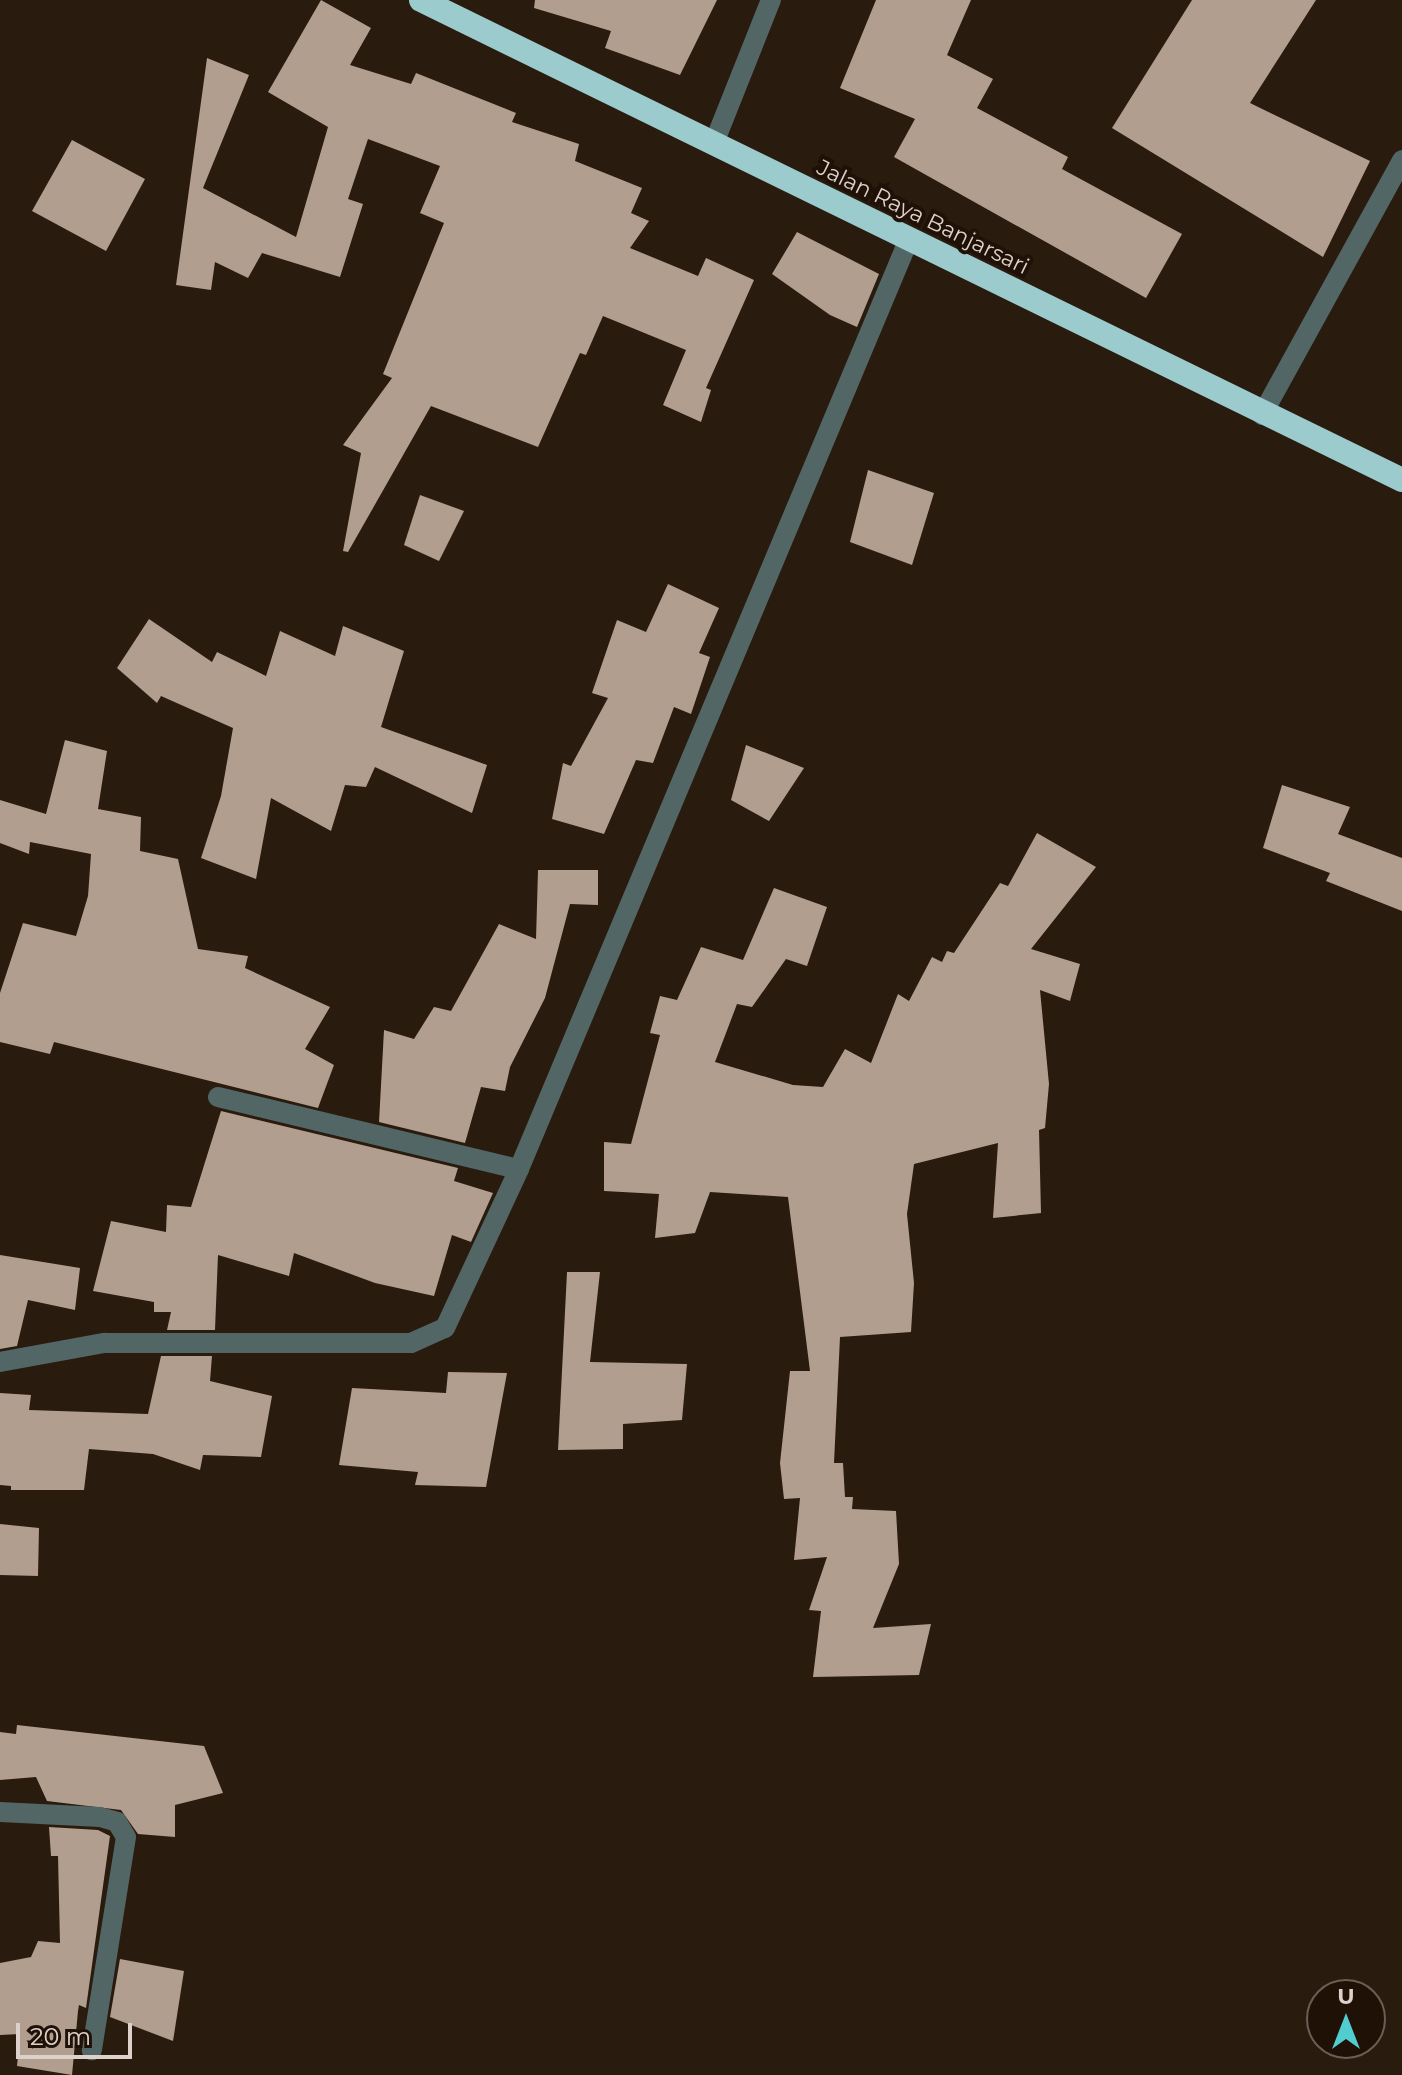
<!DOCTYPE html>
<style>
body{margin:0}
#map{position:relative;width:1402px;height:2075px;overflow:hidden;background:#2a1b0f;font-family:Montserrat,sans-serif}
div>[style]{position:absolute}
.building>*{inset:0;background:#b29e8f}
.minor>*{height:20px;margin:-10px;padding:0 10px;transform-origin:10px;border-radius:10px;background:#536666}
.highway>*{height:24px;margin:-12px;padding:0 12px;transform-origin:12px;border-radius:12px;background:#9bcbcc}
span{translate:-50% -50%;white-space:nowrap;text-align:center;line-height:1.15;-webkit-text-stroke:8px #201107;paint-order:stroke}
.street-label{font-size:22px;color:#ddd2cb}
.north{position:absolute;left:1306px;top:1979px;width:80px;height:80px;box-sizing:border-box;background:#201107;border:2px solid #6c5e55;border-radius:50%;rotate:0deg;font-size:22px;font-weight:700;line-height:32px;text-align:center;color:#ddd2cb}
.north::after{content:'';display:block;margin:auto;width:28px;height:36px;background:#52cdcf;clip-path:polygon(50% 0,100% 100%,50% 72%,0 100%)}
.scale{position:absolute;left:16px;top:2023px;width:116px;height:36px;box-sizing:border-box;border:4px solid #ddd2cb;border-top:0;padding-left:10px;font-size:24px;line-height:28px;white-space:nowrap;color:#ddd2cb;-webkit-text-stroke:6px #201107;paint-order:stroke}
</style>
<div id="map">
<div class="building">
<div style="clip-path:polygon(321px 0,371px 28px,350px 65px,411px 84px,416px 73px,516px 113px,512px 122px,579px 144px,575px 161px,642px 188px,631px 213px,649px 221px,630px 248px,698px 276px,706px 258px,754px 280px,706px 388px,711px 390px,701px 422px,663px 405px,686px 350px,603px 316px,586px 355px,580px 353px,538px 447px,431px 406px,348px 552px,343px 551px,361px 453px,343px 445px,392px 378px,383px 374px,444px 223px,420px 213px,440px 166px,368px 139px,348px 199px,363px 204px,340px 277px,262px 253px,248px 278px,215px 262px,211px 290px,176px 285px,207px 58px,249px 75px,203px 188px,296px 237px,328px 127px,268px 92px)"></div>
<div style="clip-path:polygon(535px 0,717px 0,680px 75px,605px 48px,611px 31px,534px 8px)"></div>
<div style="clip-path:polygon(876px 0,971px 0,947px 55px,993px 79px,977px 108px,1068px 157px,1062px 169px,1182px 234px,1146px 298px,894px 157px,915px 119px,840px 88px)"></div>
<div style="clip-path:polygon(1192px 0,1316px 0,1250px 103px,1370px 161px,1323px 257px,1112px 128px)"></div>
<div style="clip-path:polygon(72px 140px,145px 179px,106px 251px,32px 211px)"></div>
<div style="clip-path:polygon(797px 232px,879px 274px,857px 327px,830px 315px,772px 274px)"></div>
<div style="clip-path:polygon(868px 470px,934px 493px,912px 565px,850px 542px)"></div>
<div style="clip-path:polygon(420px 495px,464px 511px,439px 561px,404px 545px)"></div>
<div style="clip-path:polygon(668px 584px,719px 608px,699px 653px,710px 657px,691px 714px,674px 707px,653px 763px,636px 760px,604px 834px,552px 819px,563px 763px,571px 766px,608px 698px,592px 693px,617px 620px,646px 632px)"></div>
<div style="clip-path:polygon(149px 619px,212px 662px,217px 652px,266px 676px,280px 631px,335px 656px,343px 626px,404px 651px,381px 727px,487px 765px,472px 813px,375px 767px,366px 787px,345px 785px,331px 831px,271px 798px,256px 879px,201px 858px,221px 796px,233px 728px,161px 696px,157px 703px,117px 668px)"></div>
<div style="clip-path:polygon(65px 740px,107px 751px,98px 809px,141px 817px,140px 851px,178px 859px,198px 949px,248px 956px,245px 968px,330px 1007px,305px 1049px,334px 1065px,318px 1108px,54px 1042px,50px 1054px,0 1042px,0 993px,23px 923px,76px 936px,88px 896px,91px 854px,30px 842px,29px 854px,0 843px,0 800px,46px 814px)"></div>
<div style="clip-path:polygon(746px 745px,804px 768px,769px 821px,731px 800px)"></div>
<div style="clip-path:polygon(1282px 785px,1350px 807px,1338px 834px,1402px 858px,1402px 911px,1326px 881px,1330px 873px,1263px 848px)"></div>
<div style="clip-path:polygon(1037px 833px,1096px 867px,1031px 949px,1080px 964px,1070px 1001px,1040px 990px,1049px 1084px,1045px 1128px,1039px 1130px,1041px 1213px,993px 1218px,998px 1143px,914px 1164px,907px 1214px,914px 1283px,911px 1332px,840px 1337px,834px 1463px,843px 1463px,845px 1497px,853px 1497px,852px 1509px,896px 1511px,899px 1564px,873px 1628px,931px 1624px,919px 1675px,813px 1677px,821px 1611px,809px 1610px,827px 1557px,794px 1560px,800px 1498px,784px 1499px,780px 1463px,790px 1371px,810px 1371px,788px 1197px,710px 1192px,695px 1233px,655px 1238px,659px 1194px,604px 1191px,604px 1142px,631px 1144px,660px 1035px,650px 1033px,660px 996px,677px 1000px,701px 947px,743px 960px,774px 888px,827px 907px,807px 966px,786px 959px,752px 1007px,737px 1004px,715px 1062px,793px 1085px,823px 1087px,845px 1049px,871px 1063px,898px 994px,909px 1001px,932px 957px,942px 962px,947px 951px,954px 953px,1000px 883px,1008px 886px)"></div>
<div style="clip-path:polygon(538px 870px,598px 870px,598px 905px,570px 904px,545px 998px,510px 1067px,505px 1091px,481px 1087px,465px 1143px,379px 1122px,384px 1030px,414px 1039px,434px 1007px,451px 1011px,499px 924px,536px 939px)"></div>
<div style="clip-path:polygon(221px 1111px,458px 1168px,454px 1181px,493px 1193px,471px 1242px,452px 1235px,434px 1296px,375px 1283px,294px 1253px,289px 1276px,218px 1255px,215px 1330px,167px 1330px,171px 1312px,154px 1312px,154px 1302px,93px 1291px,111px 1221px,166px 1232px,167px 1205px,191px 1207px)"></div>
<div style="clip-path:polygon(0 1255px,80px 1268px,75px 1310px,28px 1300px,17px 1346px,0 1349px)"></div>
<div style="clip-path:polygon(567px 1272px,600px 1272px,590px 1362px,687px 1364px,682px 1420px,623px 1424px,623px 1449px,558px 1450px)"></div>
<div style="clip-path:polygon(161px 1356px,212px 1356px,210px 1381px,272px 1396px,261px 1457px,203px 1455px,200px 1470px,153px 1454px,89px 1449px,84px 1490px,11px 1490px,11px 1486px,0 1485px,0 1393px,31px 1395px,29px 1410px,148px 1414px)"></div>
<div style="clip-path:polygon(448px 1372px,507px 1373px,486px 1487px,415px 1485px,418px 1472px,339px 1465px,352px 1388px,446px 1393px)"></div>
<div style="clip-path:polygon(0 1524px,39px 1528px,38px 1576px,0 1575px)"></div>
<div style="clip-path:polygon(17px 1725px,204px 1746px,223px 1793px,175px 1805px,175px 1837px,138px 1834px,121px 1810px,47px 1801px,36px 1777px,0 1780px,0 1732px,16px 1734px)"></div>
<div style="clip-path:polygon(49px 1827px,98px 1830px,110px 1836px,86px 2008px,79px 2005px,78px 2011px,72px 2075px,17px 2066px,20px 2034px,0 2035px,0 1963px,31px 1957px,38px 1941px,60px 1943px,58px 1856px,51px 1856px)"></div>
<div style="clip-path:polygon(120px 1959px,184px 1971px,173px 2041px,110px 2017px)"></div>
</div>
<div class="minor">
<div style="left:714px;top:143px;width:154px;rotate:-68.3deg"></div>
<div style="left:1262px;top:415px;width:291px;rotate:-61.2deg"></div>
<div style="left:218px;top:1097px;width:309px;rotate:13.5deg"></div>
<div style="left:0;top:1362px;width:106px;rotate:-10.4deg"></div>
<div style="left:104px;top:1343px;width:307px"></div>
<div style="left:411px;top:1343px;width:37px;rotate:-24deg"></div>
<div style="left:445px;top:1328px;width:175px;rotate:-65deg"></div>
<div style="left:519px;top:1169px;width:1008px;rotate:-67.25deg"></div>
<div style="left:0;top:1812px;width:100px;rotate:2.9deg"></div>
<div style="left:100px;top:1817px;width:18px;rotate:16deg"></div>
<div style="left:117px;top:1822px;width:17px;rotate:59deg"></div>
<div style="left:126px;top:1837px;width:216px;rotate:99.1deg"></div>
</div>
<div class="highway">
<div style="left:421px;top:0;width:1092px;rotate:26.07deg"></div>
</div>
<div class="street-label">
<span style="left:923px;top:217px;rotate:26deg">Jalan Raya Banjarsari</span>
</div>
<div class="north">U</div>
<div class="scale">20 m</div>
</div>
